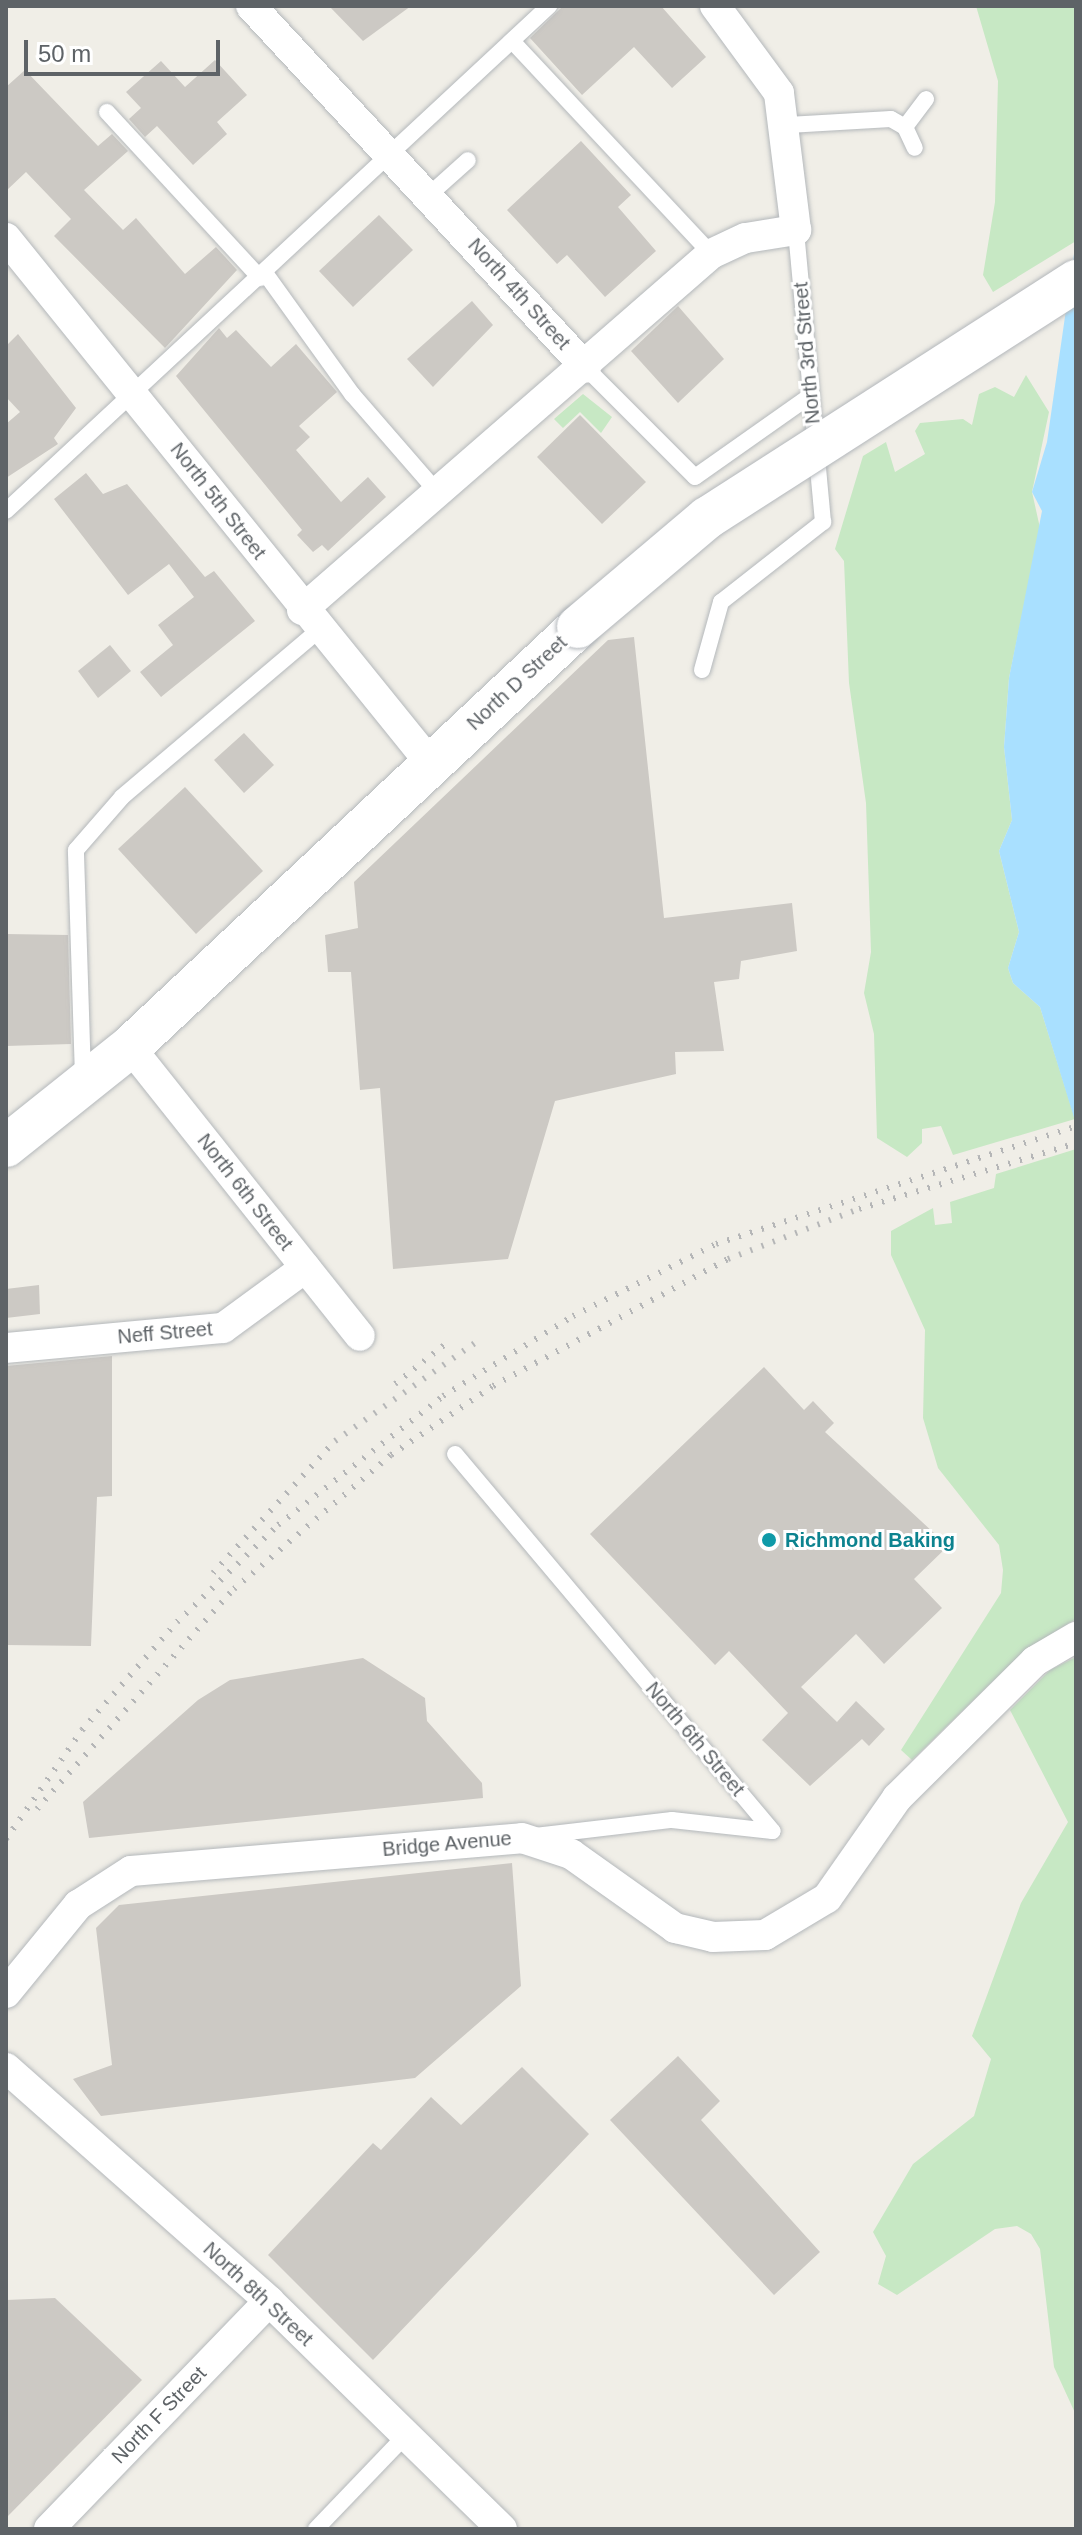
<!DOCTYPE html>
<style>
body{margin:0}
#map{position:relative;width:1082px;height:2535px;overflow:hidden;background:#f0eee7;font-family:Arial,sans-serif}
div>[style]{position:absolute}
.green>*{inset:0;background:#c7e8c4}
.water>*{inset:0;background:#a9e0ff}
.building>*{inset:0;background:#ccc9c4}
.roads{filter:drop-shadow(0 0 2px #b4b8bb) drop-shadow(0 0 2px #b4b8bb)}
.lane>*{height:16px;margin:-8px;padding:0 8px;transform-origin:8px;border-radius:8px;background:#fff}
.street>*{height:30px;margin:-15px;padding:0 15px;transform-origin:15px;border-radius:15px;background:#fff}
.secondary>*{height:42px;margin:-21px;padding:0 21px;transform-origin:21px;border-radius:21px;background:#fff}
.rail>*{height:6px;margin-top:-3px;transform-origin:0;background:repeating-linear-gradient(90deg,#b5b6b7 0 2px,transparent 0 12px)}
.bridges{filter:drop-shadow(0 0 2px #b3b7bb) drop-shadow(0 0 2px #b3b7bb)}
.secondary-bridge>*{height:42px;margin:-21px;padding:0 21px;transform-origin:21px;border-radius:21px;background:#fff}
.dots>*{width:22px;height:22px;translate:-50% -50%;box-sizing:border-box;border:4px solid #fff;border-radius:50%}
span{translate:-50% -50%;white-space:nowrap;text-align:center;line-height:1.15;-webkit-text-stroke:6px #fff;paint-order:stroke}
.street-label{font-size:20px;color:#5e6367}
.culture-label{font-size:20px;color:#0d838f;font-weight:700}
.left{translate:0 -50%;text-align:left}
.frame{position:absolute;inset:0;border:8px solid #5e6367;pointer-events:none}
.scale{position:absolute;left:24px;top:40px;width:196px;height:36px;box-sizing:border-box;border:4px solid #5e6367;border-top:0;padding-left:10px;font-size:24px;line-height:28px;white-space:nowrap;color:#5e6367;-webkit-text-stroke:6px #fff;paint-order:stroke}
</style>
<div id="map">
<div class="green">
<div style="clip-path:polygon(976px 6px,1076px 6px,1076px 241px,993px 292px,983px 275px,995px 202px,998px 81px)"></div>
<div style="clip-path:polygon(1026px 375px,1049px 412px,1032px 492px,1040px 528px,1009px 678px,1004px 747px,1012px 820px,999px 851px,1019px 932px,1008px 968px,1013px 983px,1040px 1007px,1075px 1119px,953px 1155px,941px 1126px,922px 1129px,922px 1143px,907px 1157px,877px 1138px,874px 1034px,864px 993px,871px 952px,866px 803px,849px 683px,844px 561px,835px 549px,863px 456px,886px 442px,895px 472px,925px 454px,915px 431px,920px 423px,963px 419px,972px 425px,979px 394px,995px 387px,1014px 397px)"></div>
<div style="clip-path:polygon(583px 394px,612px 417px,601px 433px,580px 412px,563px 428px,554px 419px)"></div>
<div style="clip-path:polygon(1076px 1149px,1076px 1619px,1024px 1651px,912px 1760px,901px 1750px,1001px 1593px,1003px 1570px,999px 1545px,938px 1468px,923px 1418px,925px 1330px,891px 1255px,891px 1231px,933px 1208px,935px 1225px,952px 1223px,950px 1202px,994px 1188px,996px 1174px)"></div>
<div style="clip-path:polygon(1076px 1657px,1076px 2415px,1054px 2367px,1040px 2249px,1031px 2234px,1017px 2226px,995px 2229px,897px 2295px,878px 2284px,886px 2256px,873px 2232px,913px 2164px,974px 2116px,991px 2059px,972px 2036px,1021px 1903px,1068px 1822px,1010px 1710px,1050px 1670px)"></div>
</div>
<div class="water">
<div style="clip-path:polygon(1076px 240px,1076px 1124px,1040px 1007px,1013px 983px,1008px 968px,1019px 932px,999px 851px,1012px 820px,1004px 747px,1009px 678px,1042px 511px,1032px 492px,1047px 442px)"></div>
</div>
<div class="building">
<div style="clip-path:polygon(329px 6px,411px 6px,363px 41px)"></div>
<div style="clip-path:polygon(563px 6px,661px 6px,706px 57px,672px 88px,634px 47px,582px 95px,530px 38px)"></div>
<div style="clip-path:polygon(215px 60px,247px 95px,217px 122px,227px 134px,193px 165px,157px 126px,145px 137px,129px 119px,141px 108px,126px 92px,161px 61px,185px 87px)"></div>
<div style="clip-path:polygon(25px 70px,98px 146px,112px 134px,128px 151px,84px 190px,123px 230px,136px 218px,185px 274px,216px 247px,237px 270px,165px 348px,54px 236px,71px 219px,26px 172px,6px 191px,6px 87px)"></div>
<div style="clip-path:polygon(581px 141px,631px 195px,618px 207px,656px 251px,605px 297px,567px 255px,557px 264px,507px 210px)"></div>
<div style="clip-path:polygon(379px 215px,413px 250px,353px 307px,319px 271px)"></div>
<div style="clip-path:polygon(472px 301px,493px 325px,433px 387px,407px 359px)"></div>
<div style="clip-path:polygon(678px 306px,724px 359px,678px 403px,631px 351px)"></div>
<div style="clip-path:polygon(219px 328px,227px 338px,236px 330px,271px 367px,296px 344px,337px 392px,299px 426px,310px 437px,296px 450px,341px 502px,368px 477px,386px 497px,328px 551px,322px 545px,313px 552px,297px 535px,302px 530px,176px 376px)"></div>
<div style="clip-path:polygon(18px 334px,76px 408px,54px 438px,58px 444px,6px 478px,6px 424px,20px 412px,6px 397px,6px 346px)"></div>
<div style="clip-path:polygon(580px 415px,646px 482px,602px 524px,537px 457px)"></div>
<div style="clip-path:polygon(86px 473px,103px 494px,127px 484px,205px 577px,214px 571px,255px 621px,161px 697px,140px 672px,173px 645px,158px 625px,194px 597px,169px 564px,128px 595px,54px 499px)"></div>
<div style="clip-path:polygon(634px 637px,664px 918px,792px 903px,797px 951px,741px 961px,739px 979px,714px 982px,724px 1051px,675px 1052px,676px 1074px,555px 1101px,508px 1259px,393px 1269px,380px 1088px,360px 1090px,351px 972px,328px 972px,325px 935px,358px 928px,354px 882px,608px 640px)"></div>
<div style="clip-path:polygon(110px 645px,131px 671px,98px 698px,78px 671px)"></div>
<div style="clip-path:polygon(244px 733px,274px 765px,244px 793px,214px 760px)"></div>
<div style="clip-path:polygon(185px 787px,263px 871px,196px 934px,118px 849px)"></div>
<div style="clip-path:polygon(6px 934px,68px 935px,71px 1044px,6px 1046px)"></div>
<div style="clip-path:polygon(39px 1285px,40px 1314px,6px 1318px,6px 1289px)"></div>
<div style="clip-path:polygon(112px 1356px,112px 1496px,97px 1497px,91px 1646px,6px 1645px,6px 1366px)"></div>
<div style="clip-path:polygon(764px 1367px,804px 1410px,813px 1401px,834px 1423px,825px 1432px,948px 1546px,914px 1579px,942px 1608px,884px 1664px,856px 1634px,801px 1687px,837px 1722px,856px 1701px,885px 1729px,869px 1746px,862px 1739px,810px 1786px,762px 1740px,788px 1713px,729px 1651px,715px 1665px,590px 1534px)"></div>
<div style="clip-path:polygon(363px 1658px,425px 1698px,427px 1721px,482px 1783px,483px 1798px,89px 1838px,83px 1802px,198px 1700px,230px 1680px)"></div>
<div style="clip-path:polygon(512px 1863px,521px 1986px,415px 2078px,101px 2116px,73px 2079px,112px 2065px,96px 1928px,119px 1905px)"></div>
<div style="clip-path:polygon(678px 2056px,720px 2101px,701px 2120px,820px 2252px,774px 2295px,610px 2120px)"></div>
<div style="clip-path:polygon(522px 2067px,589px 2134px,373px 2360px,268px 2255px,373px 2143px,381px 2150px,431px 2097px,461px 2125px)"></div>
<div style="clip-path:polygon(55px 2298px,142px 2380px,6px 2518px,6px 2300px)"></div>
</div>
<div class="roads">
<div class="lane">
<div style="left:512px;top:41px;width:291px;rotate:46.9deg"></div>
<div style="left:107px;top:112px;width:226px;rotate:47.3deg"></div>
<div style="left:788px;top:125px;width:103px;rotate:-3.3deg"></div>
<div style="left:891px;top:119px;width:16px;rotate:30deg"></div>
<div style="left:905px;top:127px;width:23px;rotate:65deg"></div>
<div style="left:905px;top:127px;width:35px;rotate:-53deg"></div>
<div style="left:429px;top:195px;width:52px;rotate:-41.9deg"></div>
<div style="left:265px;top:273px;width:149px;rotate:54.3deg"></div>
<div style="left:352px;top:394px;width:133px;rotate:49deg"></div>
<div style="left:586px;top:368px;width:154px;rotate:45deg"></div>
<div style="left:695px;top:477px;width:141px;rotate:-35.2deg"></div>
<div style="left:6px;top:511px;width:742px;rotate:-42.92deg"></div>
<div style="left:702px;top:670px;width:71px;rotate:-74.4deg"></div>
<div style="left:721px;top:602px;width:130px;rotate:-38.1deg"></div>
<div style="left:823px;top:522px;width:293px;rotate:-95.3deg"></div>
<div style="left:83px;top:1077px;width:227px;rotate:-91.8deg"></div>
<div style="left:76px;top:850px;width:70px;rotate:-49deg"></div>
<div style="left:122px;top:797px;width:257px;rotate:-40.3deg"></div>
<div style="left:455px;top:1454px;width:493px;rotate:49.9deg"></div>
<div style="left:535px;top:1836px;width:138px;rotate:-6.7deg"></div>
<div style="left:672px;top:1820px;width:101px;rotate:6.3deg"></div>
<div style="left:316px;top:2529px;width:130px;rotate:-46.2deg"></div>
</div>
<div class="street">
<div style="left:251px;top:6px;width:493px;rotate:47.2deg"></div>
<div style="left:6px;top:238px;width:676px;rotate:51.06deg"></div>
<div style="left:302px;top:610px;width:542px;rotate:-41.04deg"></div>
<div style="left:711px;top:254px;width:38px;rotate:-25deg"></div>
<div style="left:746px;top:238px;width:51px;rotate:-9.1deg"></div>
<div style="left:796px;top:230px;width:138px;rotate:-97.1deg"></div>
<div style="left:779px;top:93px;width:108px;rotate:-126.3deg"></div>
<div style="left:130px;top:1047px;width:369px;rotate:51.5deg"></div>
<div style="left:6px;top:1348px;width:218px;rotate:-5.3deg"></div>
<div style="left:223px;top:1328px;width:102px;rotate:-36.2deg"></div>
<div style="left:6px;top:1993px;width:114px;rotate:-50.7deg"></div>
<div style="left:78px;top:1905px;width:63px;rotate:-32.7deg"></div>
<div style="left:131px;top:1871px;width:392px;rotate:-4.8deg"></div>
<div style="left:522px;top:1838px;width:52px;rotate:18.1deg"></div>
<div style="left:571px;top:1854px;width:128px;rotate:35.4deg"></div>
<div style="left:675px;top:1928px;width:39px;rotate:13deg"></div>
<div style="left:713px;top:1937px;width:52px;rotate:-2.2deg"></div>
<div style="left:765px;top:1935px;width:72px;rotate:-30.8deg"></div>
<div style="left:827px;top:1898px;width:122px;rotate:-55deg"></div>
<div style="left:897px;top:1798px;width:194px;rotate:-44.8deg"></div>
<div style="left:1035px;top:1661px;width:48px;rotate:-30.3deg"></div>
<div style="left:6px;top:2068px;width:351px;rotate:41.5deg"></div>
<div style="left:269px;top:2301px;width:326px;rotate:44.4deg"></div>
<div style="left:49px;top:2529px;width:317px;rotate:-46deg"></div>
</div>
<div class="secondary">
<div style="left:6px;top:1146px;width:159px;rotate:-38.6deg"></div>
<div style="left:130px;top:1047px;width:614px;rotate:-43.15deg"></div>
</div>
</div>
<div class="rail">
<div style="left:395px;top:1384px;width:68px;rotate:-38.4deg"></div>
<div style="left:213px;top:1573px;width:180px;rotate:-47.3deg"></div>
<div style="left:335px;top:1441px;width:179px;rotate:-35deg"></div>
<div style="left:37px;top:1809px;width:295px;rotate:-48.2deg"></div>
<div style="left:234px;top:1589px;width:206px;rotate:-40.5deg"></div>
<div style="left:391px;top:1455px;width:123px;rotate:-34.1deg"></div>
<div style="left:493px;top:1386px;width:267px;rotate:-28.4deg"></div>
<div style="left:728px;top:1259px;width:140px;rotate:-20.9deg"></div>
<div style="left:859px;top:1209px;width:227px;rotate:-16.9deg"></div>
<div style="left:6px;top:1839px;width:133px;rotate:-55.1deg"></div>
<div style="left:82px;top:1730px;width:144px;rotate:-48.7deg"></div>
<div style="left:177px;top:1622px;width:140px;rotate:-43.8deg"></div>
<div style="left:278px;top:1525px;width:209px;rotate:-38deg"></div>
<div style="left:443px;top:1396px;width:153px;rotate:-31.6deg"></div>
<div style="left:573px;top:1316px;width:160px;rotate:-26.7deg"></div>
<div style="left:716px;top:1244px;width:379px;rotate:-18.1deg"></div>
</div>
<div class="bridges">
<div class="secondary-bridge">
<div style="left:578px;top:627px;width:169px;rotate:-40.2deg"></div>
<div style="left:707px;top:518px;width:439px;rotate:-32.7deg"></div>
</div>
</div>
<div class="dots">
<div style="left:769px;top:1540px;background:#0f9aa8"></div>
</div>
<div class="street-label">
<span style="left:519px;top:294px;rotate:48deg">North 4th Street</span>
<span style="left:807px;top:353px;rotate:-95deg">North 3rd Street</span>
<span style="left:218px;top:501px;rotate:52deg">North 5th Street</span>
<span style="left:517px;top:683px;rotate:-43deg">North D Street</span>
<span style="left:245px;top:1192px;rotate:52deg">North 6th Street</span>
<span style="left:165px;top:1333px;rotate:-5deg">Neff Street</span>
<span style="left:695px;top:1739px;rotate:50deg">North 6th Street</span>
<span style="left:447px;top:1844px;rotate:-5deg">Bridge Avenue</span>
<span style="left:258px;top:2294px;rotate:43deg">North 8th Street</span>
<span style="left:159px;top:2415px;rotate:-46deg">North F Street</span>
</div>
<div class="culture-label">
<span class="left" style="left:785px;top:1540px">Richmond Baking</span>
</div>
<div class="frame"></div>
<div class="scale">50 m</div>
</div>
